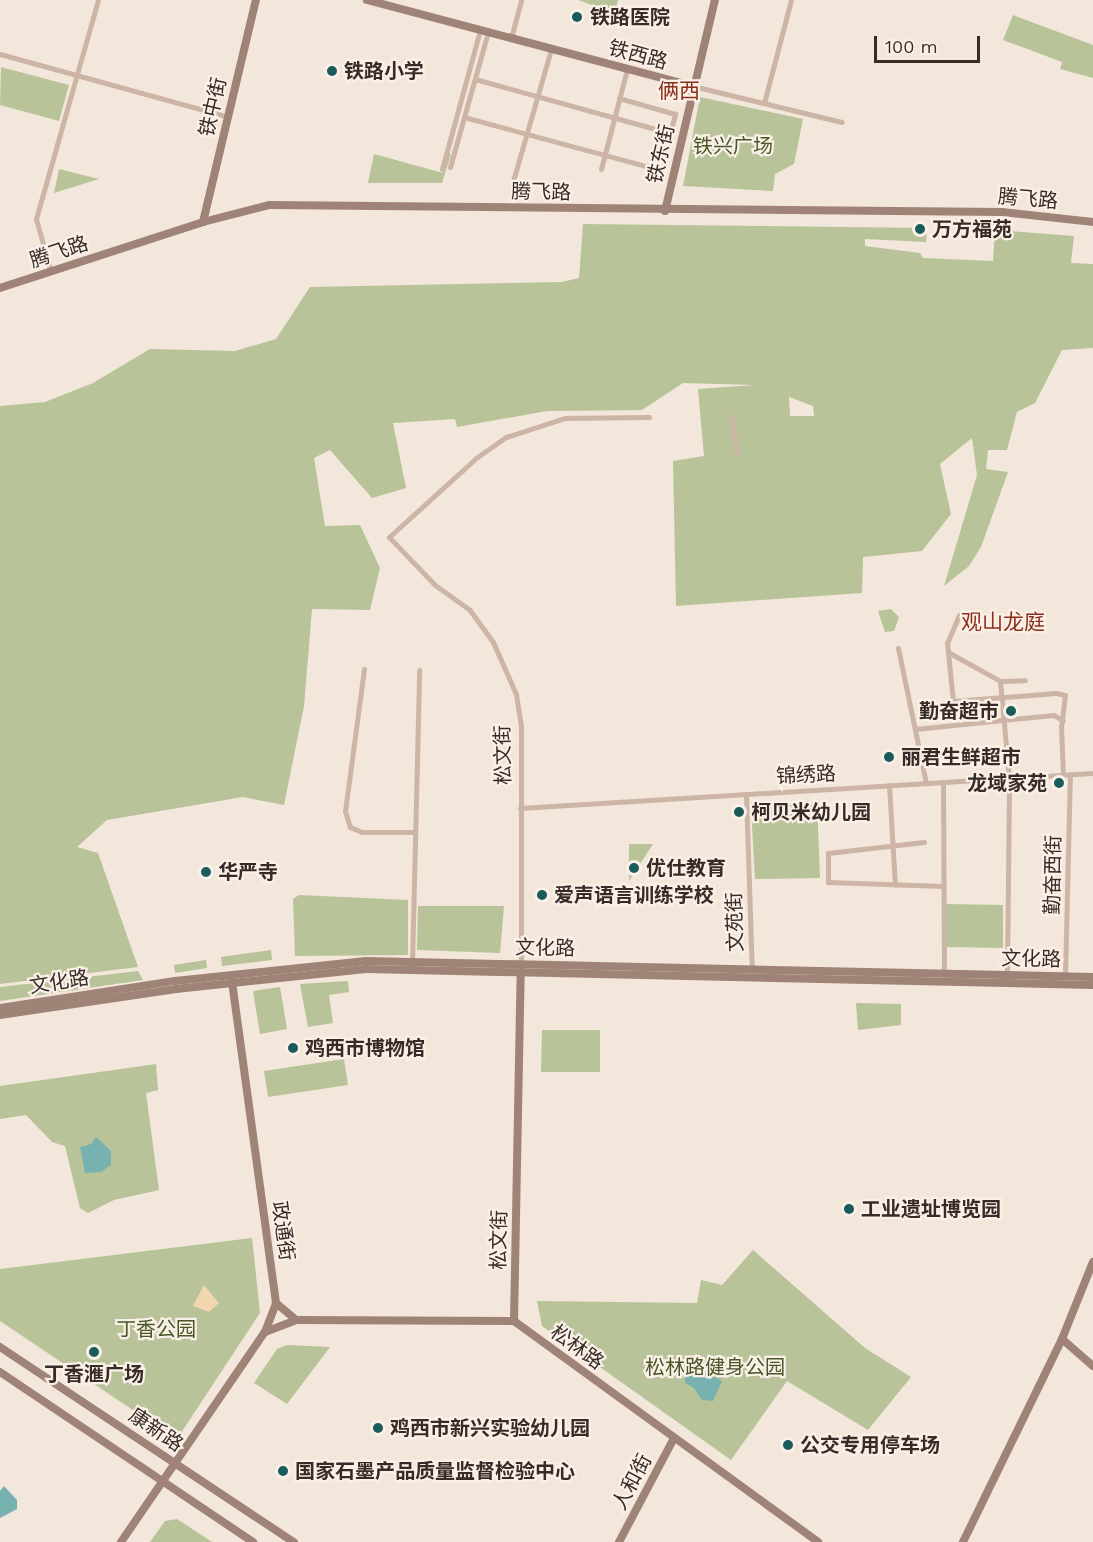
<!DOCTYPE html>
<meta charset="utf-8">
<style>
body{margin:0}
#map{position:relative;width:1093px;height:1542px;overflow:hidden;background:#f3e6da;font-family:"Work Sans","Noto Sans SC",sans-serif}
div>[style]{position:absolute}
.green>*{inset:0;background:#b8c399}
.sand>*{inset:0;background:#f1d6af}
.water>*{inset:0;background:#77b2b1}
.street>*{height:5px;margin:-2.5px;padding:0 2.5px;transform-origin:2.5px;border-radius:2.5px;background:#ccb5a5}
.secondary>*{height:8px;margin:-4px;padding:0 4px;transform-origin:4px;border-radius:4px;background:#a08377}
.dots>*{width:16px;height:16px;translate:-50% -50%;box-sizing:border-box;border:3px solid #fbf0e7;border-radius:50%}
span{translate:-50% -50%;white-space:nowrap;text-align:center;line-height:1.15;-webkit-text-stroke:4.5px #fbf0e7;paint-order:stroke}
.poi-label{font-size:20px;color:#372b27;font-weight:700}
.left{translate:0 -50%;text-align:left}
.right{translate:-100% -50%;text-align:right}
.street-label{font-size:20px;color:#372b27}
.park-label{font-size:20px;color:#495729}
.neighbourhood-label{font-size:21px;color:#8b2f1b}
.scale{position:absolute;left:874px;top:36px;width:106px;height:27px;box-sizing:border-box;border:3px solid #372b27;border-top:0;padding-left:8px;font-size:18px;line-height:21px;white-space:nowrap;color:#372b27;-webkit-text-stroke:4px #fbf0e7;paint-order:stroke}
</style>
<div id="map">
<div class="green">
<div style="clip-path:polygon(578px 0,618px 0,615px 13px)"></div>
<div style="clip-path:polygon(1013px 15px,1093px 45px,1093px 78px,1060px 69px,1062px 62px,1003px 40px)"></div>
<div style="clip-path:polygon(1px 67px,69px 85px,59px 121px,0 105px)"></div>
<div style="clip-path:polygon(700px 97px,803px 119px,794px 164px,775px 174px,773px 191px,683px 186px)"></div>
<div style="clip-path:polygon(448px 153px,451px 154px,442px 183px,368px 183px,374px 154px,443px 173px)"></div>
<div style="clip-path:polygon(59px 169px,99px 179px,54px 193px)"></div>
<div style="clip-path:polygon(evenodd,583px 224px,927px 228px,926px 242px,865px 239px,865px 246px,920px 253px,923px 258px,993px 261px,995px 230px,1074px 236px,1071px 263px,1093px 264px,1093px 348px,1062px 350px,1035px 403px,1017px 412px,1007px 450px,988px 450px,986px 469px,1008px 472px,981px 547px,969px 566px,944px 586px,977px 475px,972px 438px,940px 464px,951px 514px,922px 551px,863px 557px,862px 593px,676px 606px,673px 461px,704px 456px,698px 389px,755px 385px,683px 383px,642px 410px,547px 411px,457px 427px,455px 419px,393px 423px,406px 488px,372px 498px,330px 450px,314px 458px,325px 526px,360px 525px,380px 568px,370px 610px,312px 609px,304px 706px,284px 805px,243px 797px,107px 820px,77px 847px,98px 853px,138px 967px,0 984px,0 406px,45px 402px,93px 383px,150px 349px,235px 351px,276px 339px,310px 287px,562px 282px,579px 278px,583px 224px,789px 397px,813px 406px,814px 416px,790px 416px,789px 397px)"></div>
<div style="clip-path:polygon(891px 609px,899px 617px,894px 631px,885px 632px,878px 611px)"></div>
<div style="clip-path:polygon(817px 802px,820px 878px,755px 879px,751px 807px)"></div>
<div style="clip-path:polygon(629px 844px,653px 844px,629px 881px)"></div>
<div style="clip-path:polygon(299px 895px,408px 900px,408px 955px,295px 956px,293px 899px)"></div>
<div style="clip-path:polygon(946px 904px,1003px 905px,1003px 948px,946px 947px)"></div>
<div style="clip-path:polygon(418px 906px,504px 906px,500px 953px,417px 950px)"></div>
<div style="clip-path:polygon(271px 950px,272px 960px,222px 966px,221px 957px)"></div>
<div style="clip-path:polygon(206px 960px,207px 968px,175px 973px,174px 965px)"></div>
<div style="clip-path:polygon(138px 971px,143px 980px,0 1001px,0 987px)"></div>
<div style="clip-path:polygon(348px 981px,349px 992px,329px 995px,333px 1023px,308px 1027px,300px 984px)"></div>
<div style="clip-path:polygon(280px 987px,287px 1029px,260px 1034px,253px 991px)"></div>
<div style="clip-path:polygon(856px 1003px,901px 1004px,901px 1025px,858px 1030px)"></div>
<div style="clip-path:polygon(542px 1030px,600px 1030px,600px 1072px,541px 1072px)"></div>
<div style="clip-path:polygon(344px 1059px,348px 1085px,268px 1097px,264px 1071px)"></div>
<div style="clip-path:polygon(156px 1064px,158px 1090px,146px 1093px,159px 1190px,114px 1200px,88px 1213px,80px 1208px,65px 1146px,52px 1142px,26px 1115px,0 1119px,0 1086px)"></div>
<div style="clip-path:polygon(252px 1238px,260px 1313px,181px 1433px,170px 1435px,0 1321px,0 1269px)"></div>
<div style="clip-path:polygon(753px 1250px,865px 1348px,911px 1377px,868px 1430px,787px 1381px,731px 1460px,542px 1326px,537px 1301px,697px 1303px,701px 1280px,722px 1285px)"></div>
<div style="clip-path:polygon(287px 1345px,330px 1347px,287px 1404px,254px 1383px,277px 1349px)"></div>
<div style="clip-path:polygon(177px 1519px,212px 1542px,150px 1542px,165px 1521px)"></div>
</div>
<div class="sand">
<div style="clip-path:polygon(204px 1285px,219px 1303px,209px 1312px,193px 1306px)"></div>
</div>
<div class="water">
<div style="clip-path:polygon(96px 1137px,111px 1151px,111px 1165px,101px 1172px,85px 1173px,80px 1147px,91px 1144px)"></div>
<div style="clip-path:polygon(699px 1365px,705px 1365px,709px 1374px,722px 1381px,713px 1401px,702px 1400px,694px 1388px,685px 1383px,685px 1376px,694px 1373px)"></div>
<div style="clip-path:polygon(4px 1486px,17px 1500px,17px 1509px,0 1518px,0 1491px)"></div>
</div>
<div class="street">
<div style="left:511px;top:38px;width:39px;rotate:-75deg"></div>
<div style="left:0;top:54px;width:237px;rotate:15.4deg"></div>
<div style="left:475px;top:79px;width:202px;rotate:15.5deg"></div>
<div style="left:670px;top:133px;width:20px;rotate:-75deg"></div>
<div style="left:675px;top:114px;width:58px;rotate:-164.1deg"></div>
<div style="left:693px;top:86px;width:153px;rotate:13.6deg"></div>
<div style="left:764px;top:103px;width:106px;rotate:-75.3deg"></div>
<div style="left:464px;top:117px;width:200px;rotate:15.1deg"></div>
<div style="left:450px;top:167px;width:140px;rotate:-74.3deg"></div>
<div style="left:442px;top:169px;width:144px;rotate:-74.7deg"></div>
<div style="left:601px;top:169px;width:103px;rotate:-75.4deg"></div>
<div style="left:513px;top:181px;width:137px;rotate:-73.9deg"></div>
<div style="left:51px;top:272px;width:55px;rotate:-105.8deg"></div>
<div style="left:36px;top:219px;width:228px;rotate:-74.2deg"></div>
<div style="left:731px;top:416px;width:37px;rotate:81deg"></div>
<div style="left:959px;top:615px;width:30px;rotate:113deg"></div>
<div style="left:947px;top:643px;width:58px;rotate:84.1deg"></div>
<div style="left:953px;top:701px;width:103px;rotate:-4.4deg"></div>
<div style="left:1056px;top:693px;width:9px;rotate:13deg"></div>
<div style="left:1065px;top:695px;width:31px;rotate:97deg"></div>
<div style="left:1061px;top:726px;width:49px;rotate:87.7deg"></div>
<div style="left:898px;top:648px;width:138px;rotate:78.3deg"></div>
<div style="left:948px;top:652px;width:60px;rotate:29.1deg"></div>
<div style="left:364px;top:669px;width:143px;rotate:97.6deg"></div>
<div style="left:345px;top:811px;width:17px;rotate:73deg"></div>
<div style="left:350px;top:827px;width:13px;rotate:23deg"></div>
<div style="left:362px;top:832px;width:53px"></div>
<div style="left:915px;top:729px;width:139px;rotate:-5.8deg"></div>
<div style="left:1053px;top:715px;width:11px;rotate:27deg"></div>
<div style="left:943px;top:782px;width:192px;rotate:89.7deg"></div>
<div style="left:889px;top:785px;width:100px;rotate:86.6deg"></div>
<div style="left:746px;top:794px;width:183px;rotate:88.1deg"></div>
<div style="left:520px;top:808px;width:574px;rotate:-3.5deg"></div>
<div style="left:924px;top:842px;width:97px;rotate:173.5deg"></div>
<div style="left:828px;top:853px;width:29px;rotate:90deg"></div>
<div style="left:828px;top:882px;width:115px;rotate:2deg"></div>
<div style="left:521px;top:964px;width:238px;rotate:-90deg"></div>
<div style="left:521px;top:726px;width:32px;rotate:-99deg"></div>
<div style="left:516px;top:694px;width:57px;rotate:-113.9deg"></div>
<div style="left:493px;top:642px;width:39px;rotate:-126deg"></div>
<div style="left:470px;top:610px;width:43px;rotate:-144.5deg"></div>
<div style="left:435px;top:585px;width:66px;rotate:-133.8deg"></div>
<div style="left:389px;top:537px;width:118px;rotate:-42.2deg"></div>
<div style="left:476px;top:458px;width:37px;rotate:-35deg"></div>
<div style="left:506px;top:437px;width:62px;rotate:-17.9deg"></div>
<div style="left:565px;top:418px;width:84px;rotate:-0.7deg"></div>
<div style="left:412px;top:965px;width:295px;rotate:-88.6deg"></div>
<div style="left:1007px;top:975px;width:197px;rotate:-89.4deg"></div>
<div style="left:1009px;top:778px;width:97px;rotate:-95.3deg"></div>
<div style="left:1000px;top:681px;width:25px;rotate:-2deg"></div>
<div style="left:1065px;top:976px;width:202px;rotate:-88.6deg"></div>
</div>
<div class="secondary">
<div style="left:367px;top:0;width:337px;rotate:14.8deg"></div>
<div style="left:665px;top:211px;width:217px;rotate:-76.7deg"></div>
<div style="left:203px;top:222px;width:228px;rotate:-76.6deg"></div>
<div style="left:0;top:288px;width:213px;rotate:-18deg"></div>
<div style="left:203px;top:222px;width:68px;rotate:-14.4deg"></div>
<div style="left:269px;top:205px;width:733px;rotate:0.55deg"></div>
<div style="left:1002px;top:212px;width:92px;rotate:6.3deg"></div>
<div style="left:0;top:1008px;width:177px;rotate:-8.8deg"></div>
<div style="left:175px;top:981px;width:192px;rotate:-6deg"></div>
<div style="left:366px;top:961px;width:727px;rotate:1.26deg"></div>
<div style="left:0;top:1015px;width:178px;rotate:-8.4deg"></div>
<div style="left:176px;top:989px;width:191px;rotate:-6deg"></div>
<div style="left:366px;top:969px;width:727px;rotate:1.26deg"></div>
<div style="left:276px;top:1303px;width:26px;rotate:40deg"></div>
<div style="left:296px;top:1320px;width:218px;rotate:0.3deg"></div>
<div style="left:514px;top:1321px;width:376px;rotate:36deg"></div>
<div style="left:514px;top:1321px;width:352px;rotate:-88.9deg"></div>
<div style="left:265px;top:1332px;width:33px;rotate:-21deg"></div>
<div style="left:1062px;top:1339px;width:41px;rotate:41.1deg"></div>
<div style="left:0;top:1347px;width:353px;rotate:33.6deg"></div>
<div style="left:0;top:1372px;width:305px;rotate:33.9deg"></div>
<div style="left:121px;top:1542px;width:255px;rotate:-55.6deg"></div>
<div style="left:265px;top:1332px;width:31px;rotate:-69deg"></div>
<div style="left:276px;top:1303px;width:325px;rotate:-97.8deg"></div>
<div style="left:619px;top:1542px;width:118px;rotate:-62.1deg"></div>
<div style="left:963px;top:1542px;width:226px;rotate:-64deg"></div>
<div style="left:1062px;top:1339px;width:83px;rotate:-68.1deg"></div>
</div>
<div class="dots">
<div style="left:577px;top:17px;background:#1a5b5c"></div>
<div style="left:332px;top:71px;background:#1a5b5c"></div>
<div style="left:920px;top:229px;background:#1a5b5c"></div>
<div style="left:1011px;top:711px;background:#1a5b5c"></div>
<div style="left:889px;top:757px;background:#1a5b5c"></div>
<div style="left:1059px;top:783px;background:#1a5b5c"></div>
<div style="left:739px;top:812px;background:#1a5b5c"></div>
<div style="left:634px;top:868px;background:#1a5b5c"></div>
<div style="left:206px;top:872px;background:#1a5b5c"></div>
<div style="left:542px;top:895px;background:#1a5b5c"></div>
<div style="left:293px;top:1048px;background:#1a5b5c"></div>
<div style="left:849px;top:1209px;background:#1a5b5c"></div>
<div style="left:94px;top:1352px;background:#1a5b5c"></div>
<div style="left:378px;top:1428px;background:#1a5b5c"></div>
<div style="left:788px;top:1445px;background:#1a5b5c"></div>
<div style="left:283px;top:1471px;background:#1a5b5c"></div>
</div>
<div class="poi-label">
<span class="left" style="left:590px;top:17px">铁路医院</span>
<span class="left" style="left:344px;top:71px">铁路小学</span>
<span class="left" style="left:932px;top:229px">万方福苑</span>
<span class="right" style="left:999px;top:711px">勤奋超市</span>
<span class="left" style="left:901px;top:757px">丽君生鲜超市</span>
<span class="right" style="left:1047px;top:783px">龙域家苑</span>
<span class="left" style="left:751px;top:812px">柯贝米幼儿园</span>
<span class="left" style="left:646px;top:868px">优仕教育</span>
<span class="left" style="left:218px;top:872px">华严寺</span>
<span class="left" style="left:554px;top:895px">爱声语言训练学校</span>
<span class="left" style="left:305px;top:1048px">鸡西市博物馆</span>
<span class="left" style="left:861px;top:1209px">工业遗址博览园</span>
<span style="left:94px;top:1374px">丁香滙广场</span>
<span class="left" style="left:390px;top:1428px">鸡西市新兴实验幼儿园</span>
<span class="left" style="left:800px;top:1445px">公交专用停车场</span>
<span class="left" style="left:295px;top:1471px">国家石墨产品质量监督检验中心</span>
</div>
<div class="street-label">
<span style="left:638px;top:55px;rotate:15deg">铁西路</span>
<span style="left:213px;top:107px;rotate:-77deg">铁中街</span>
<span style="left:661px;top:154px;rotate:-77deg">铁东街</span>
<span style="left:541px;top:192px;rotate:1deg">腾飞路</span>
<span style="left:1028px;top:199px;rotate:5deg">腾飞路</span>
<span style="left:59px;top:252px;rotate:-18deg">腾飞路</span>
<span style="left:503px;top:755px;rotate:-91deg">松文街</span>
<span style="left:806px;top:775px;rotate:-3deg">锦绣路</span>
<span style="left:1053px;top:875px;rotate:-89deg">勤奋西街</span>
<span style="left:735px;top:922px;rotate:-92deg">文苑街</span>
<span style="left:545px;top:948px;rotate:1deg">文化路</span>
<span style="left:1031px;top:959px;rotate:1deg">文化路</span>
<span style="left:59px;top:982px;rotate:-9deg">文化路</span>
<span style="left:283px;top:1231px;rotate:82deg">政通街</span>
<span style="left:499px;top:1240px;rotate:-89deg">松文街</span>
<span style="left:577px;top:1347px;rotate:36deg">松林路</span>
<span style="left:156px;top:1430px;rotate:34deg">康新路</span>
<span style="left:632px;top:1482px;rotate:-62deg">人和街</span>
</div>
<div class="park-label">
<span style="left:733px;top:146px">铁兴广场</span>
<span style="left:156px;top:1329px">丁香公园</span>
<span style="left:715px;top:1367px">松林路健身公园</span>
</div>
<div class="neighbourhood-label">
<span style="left:679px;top:91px">俩西</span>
<span style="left:1003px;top:622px">观山龙庭</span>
</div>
<div class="scale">100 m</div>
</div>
